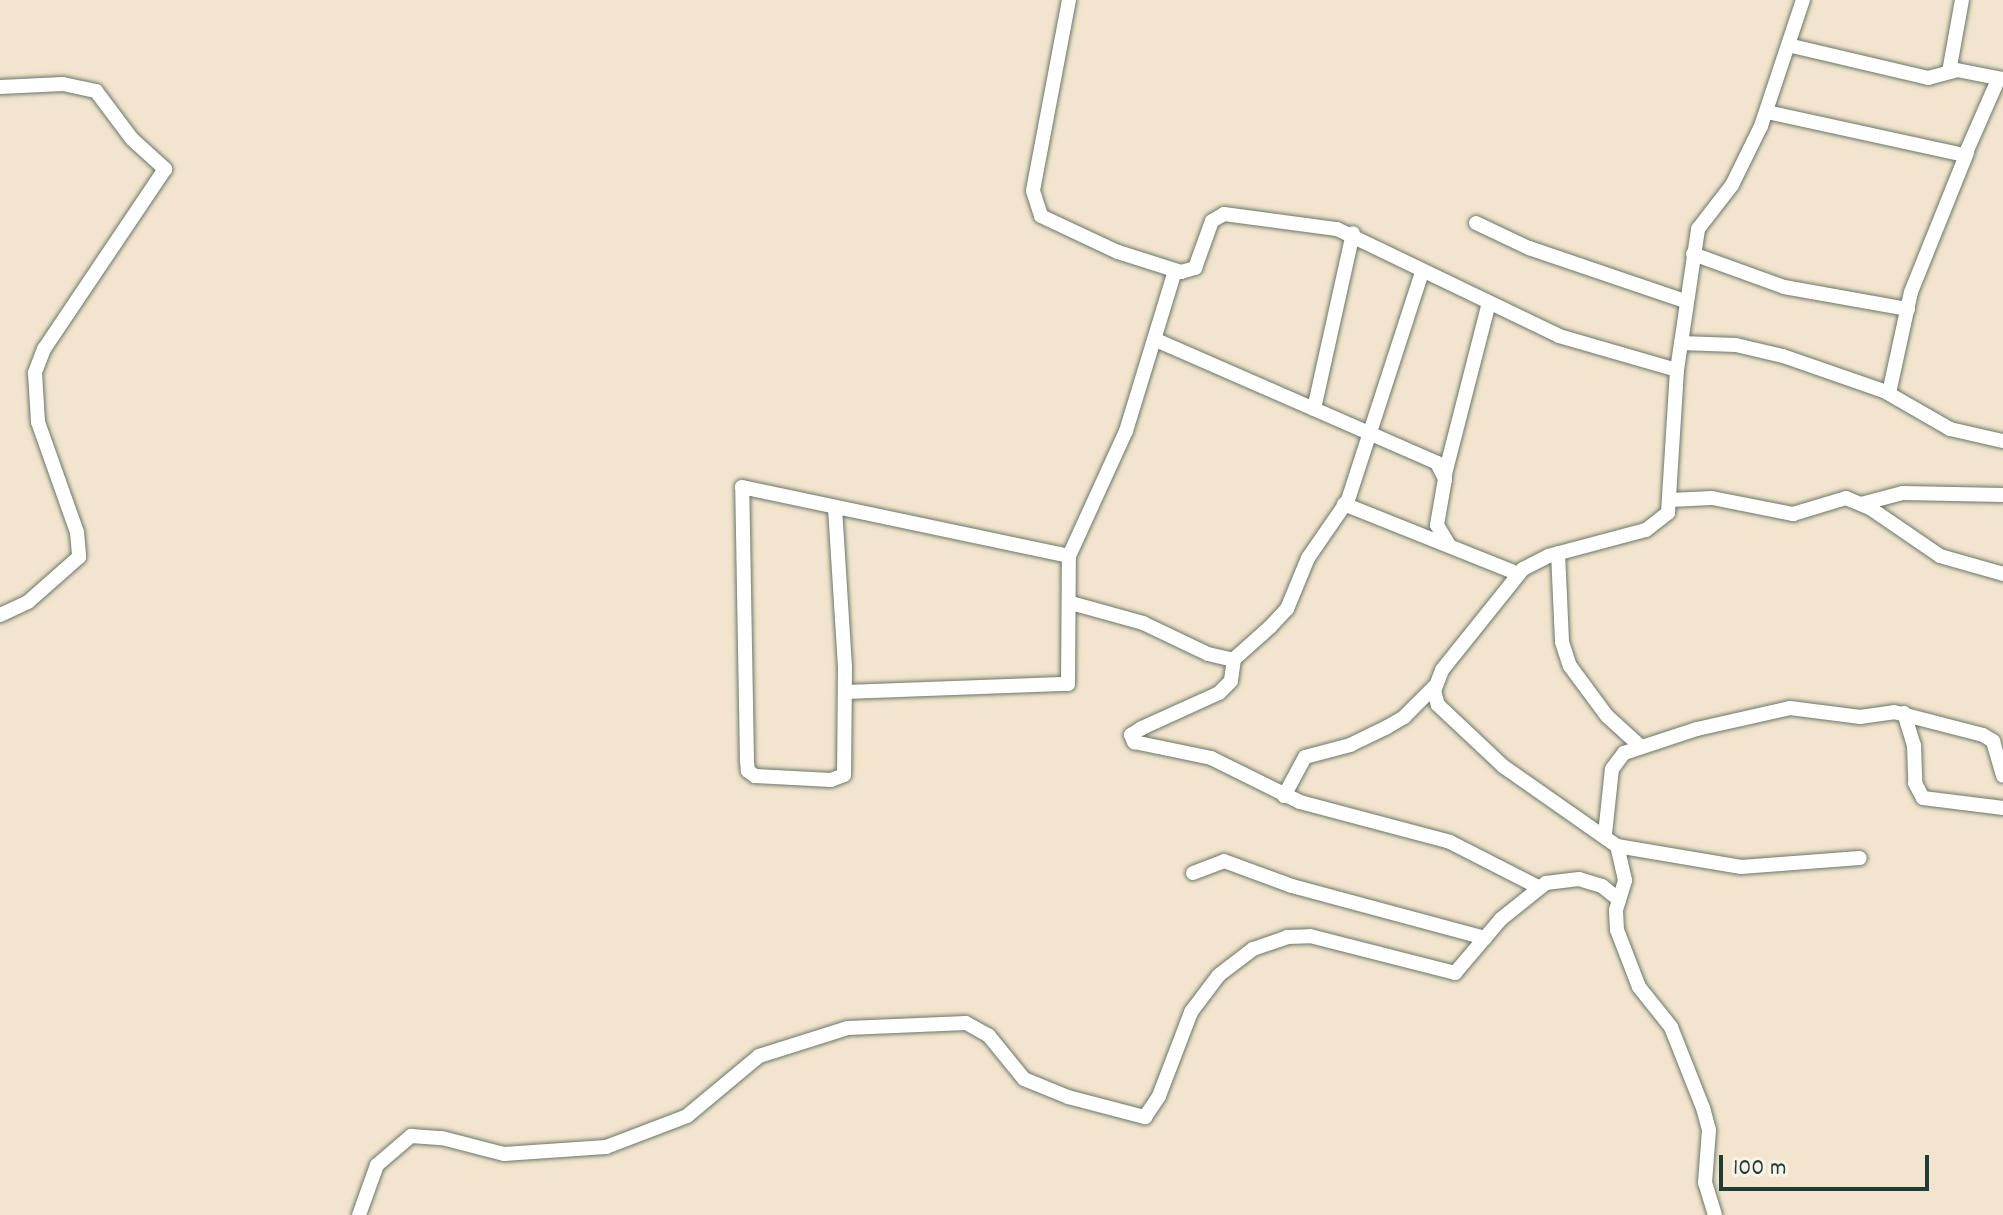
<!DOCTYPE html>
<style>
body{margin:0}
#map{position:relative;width:2003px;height:1215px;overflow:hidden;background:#f3e5cd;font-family:Dekko,sans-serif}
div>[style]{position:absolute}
.roads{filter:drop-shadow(0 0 2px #69786a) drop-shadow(0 0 2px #69786a)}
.street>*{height:14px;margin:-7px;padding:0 7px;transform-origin:7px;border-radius:7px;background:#fff}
span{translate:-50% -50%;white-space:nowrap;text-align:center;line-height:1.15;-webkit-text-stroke:6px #f7f3e8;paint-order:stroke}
.scale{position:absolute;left:1719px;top:1155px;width:210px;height:36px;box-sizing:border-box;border:4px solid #1f3d34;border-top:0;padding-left:10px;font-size:24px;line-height:28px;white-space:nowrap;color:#1f3d34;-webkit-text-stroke:6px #f7f3e8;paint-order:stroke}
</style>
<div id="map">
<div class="roads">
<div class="street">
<div style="left:1069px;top:0;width:194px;rotate:100.7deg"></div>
<div style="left:1033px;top:191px;width:26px;rotate:72deg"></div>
<div style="left:1041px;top:216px;width:85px;rotate:25.1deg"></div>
<div style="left:1118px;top:252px;width:66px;rotate:17.6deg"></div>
<div style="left:1181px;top:272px;width:15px;rotate:-16deg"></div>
<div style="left:1195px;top:268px;width:50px;rotate:-70.1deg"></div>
<div style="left:1212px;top:221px;width:14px;rotate:-30deg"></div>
<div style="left:1224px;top:214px;width:114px;rotate:7.6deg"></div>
<div style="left:1337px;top:229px;width:246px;rotate:25.7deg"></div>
<div style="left:1559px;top:336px;width:123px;rotate:16.1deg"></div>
<div style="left:1792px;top:46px;width:140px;rotate:13.2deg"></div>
<div style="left:1928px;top:78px;width:30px;rotate:-15deg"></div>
<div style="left:1957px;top:70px;width:47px;rotate:11.1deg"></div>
<div style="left:1949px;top:72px;width:73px;rotate:-79.8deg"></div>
<div style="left:0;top:87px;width:63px;rotate:-2.7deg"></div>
<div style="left:63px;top:84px;width:34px;rotate:12deg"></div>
<div style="left:96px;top:91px;width:60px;rotate:53.1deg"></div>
<div style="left:132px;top:139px;width:45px;rotate:42.3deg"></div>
<div style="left:165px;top:169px;width:217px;rotate:123.9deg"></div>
<div style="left:44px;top:349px;width:26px;rotate:111deg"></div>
<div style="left:35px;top:373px;width:49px;rotate:86.5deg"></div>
<div style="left:38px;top:422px;width:117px;rotate:70.5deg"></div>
<div style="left:77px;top:532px;width:25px;rotate:85deg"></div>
<div style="left:79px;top:557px;width:68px;rotate:138.6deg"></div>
<div style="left:28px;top:602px;width:31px;rotate:155deg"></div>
<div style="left:1767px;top:112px;width:203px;rotate:12.3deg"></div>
<div style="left:1965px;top:155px;width:82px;rotate:-66.3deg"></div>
<div style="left:1476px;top:223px;width:59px;rotate:25.3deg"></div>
<div style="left:1529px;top:248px;width:165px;rotate:18.8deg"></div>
<div style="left:1693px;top:254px;width:97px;rotate:19.9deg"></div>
<div style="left:1784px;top:287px;width:126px;rotate:10.1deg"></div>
<div style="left:1156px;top:340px;width:307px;rotate:23.6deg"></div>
<div style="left:1437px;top:463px;width:18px;rotate:63deg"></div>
<div style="left:1445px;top:479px;width:47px;rotate:99.9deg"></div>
<div style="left:1437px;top:525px;width:21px;rotate:59deg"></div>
<div style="left:1681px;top:343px;width:55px;rotate:2.1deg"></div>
<div style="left:1736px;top:345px;width:48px;rotate:13.2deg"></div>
<div style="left:1783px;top:356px;width:107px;rotate:19.1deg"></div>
<div style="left:1884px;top:391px;width:76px;rotate:29.9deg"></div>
<div style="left:1950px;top:429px;width:54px;rotate:12.8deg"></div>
<div style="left:1889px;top:393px;width:103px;rotate:-77.7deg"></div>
<div style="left:1911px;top:292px;width:150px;rotate:-68.1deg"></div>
<div style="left:1314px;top:409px;width:180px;rotate:-77.5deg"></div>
<div style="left:1445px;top:474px;width:177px;rotate:-75.6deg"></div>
<div style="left:1670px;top:500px;width:42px;rotate:-2.7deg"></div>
<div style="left:1712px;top:498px;width:83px;rotate:11.2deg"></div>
<div style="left:1793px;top:514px;width:55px;rotate:-16.8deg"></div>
<div style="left:1846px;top:498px;width:26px;rotate:23deg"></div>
<div style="left:1870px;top:508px;width:85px;rotate:34.4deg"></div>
<div style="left:1940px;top:556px;width:66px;rotate:15.9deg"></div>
<div style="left:1344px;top:504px;width:188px;rotate:21.8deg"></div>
<div style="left:1861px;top:504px;width:43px;rotate:-14.7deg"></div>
<div style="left:1903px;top:493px;width:100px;rotate:1.1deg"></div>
<div style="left:835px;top:508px;width:159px;rotate:86.4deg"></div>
<div style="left:845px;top:667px;width:108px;rotate:90.5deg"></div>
<div style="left:844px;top:775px;width:14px;rotate:159deg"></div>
<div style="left:831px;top:780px;width:76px;rotate:-177deg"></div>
<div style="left:755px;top:776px;width:9px;rotate:-144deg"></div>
<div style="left:748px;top:771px;width:10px;rotate:-96deg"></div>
<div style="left:747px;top:761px;width:274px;rotate:-91deg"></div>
<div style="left:742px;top:487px;width:334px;rotate:11.9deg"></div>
<div style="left:1558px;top:553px;width:89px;rotate:87.4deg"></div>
<div style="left:1562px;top:642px;width:25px;rotate:72deg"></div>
<div style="left:1570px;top:666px;width:62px;rotate:53.5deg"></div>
<div style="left:1607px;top:716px;width:43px;rotate:42.2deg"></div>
<div style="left:1071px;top:603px;width:75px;rotate:15.5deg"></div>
<div style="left:1143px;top:623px;width:72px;rotate:25.5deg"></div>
<div style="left:1208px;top:654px;width:26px;rotate:13deg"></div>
<div style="left:1233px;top:660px;width:50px;rotate:-41.7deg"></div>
<div style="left:1270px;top:627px;width:25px;rotate:-47deg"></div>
<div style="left:1287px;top:609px;width:55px;rotate:-67.6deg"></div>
<div style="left:1308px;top:558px;width:70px;rotate:-55.4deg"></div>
<div style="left:1348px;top:500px;width:240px;rotate:-72deg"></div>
<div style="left:1234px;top:659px;width:22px;rotate:98deg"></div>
<div style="left:1231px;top:681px;width:17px;rotate:135deg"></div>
<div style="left:1219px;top:693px;width:85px;rotate:155.6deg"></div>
<div style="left:1142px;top:728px;width:13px;rotate:148deg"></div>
<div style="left:1131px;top:735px;width:8px;rotate:67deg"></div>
<div style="left:1134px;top:742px;width:79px;rotate:11.7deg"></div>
<div style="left:1211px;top:758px;width:99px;rotate:26.3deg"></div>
<div style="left:1300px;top:802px;width:155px;rotate:14.9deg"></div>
<div style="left:1450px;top:842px;width:99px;rotate:27.1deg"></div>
<div style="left:846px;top:692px;width:222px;rotate:-2.1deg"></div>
<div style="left:1068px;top:684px;width:128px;rotate:-89.6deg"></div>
<div style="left:1069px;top:556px;width:137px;rotate:-65.5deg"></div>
<div style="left:1126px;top:431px;width:167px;rotate:-73deg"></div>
<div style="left:1904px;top:713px;width:34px;rotate:73deg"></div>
<div style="left:1914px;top:745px;width:38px;rotate:88deg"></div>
<div style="left:1915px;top:783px;width:17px;rotate:62deg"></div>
<div style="left:1923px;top:798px;width:81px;rotate:7.1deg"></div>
<div style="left:1284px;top:796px;width:44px;rotate:-61.7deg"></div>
<div style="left:1305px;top:757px;width:47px;rotate:-14.9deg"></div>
<div style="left:1350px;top:745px;width:41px;rotate:-25.9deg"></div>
<div style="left:1387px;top:727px;width:20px;rotate:-30deg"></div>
<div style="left:1404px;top:717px;width:44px;rotate:-45deg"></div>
<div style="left:1605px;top:834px;width:65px;rotate:-83.9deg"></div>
<div style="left:1612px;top:769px;width:20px;rotate:-53deg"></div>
<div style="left:1624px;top:753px;width:77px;rotate:-18.2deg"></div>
<div style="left:1697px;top:729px;width:95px;rotate:-12.7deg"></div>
<div style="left:1790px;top:708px;width:71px;rotate:7.3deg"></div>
<div style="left:1860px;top:717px;width:34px;rotate:-8deg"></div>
<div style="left:1894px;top:712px;width:92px;rotate:14.5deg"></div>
<div style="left:1983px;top:735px;width:12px;rotate:31deg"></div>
<div style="left:1993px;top:741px;width:36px;rotate:74deg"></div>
<div style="left:1617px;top:846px;width:126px;rotate:9.6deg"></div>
<div style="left:1741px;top:867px;width:119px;rotate:-4.3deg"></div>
<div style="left:1193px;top:873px;width:33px;rotate:-21deg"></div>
<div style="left:1224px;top:861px;width:72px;rotate:20.2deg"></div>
<div style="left:1292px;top:886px;width:200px;rotate:15.1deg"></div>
<div style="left:359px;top:1215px;width:53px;rotate:-70.2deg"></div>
<div style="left:377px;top:1165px;width:45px;rotate:-40.5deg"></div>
<div style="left:411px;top:1136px;width:31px;rotate:4deg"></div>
<div style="left:442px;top:1138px;width:64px;rotate:14.5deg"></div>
<div style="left:504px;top:1154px;width:102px;rotate:-3.9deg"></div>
<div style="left:606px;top:1147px;width:87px;rotate:-20.9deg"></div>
<div style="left:687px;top:1116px;width:94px;rotate:-39.8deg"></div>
<div style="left:759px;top:1056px;width:93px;rotate:-17.5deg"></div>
<div style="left:848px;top:1028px;width:118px;rotate:-2.4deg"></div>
<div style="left:966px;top:1023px;width:26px;rotate:29deg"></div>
<div style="left:989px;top:1036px;width:55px;rotate:50.9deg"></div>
<div style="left:1024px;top:1079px;width:48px;rotate:22.2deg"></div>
<div style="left:1068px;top:1097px;width:80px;rotate:14.6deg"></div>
<div style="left:1145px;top:1117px;width:25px;rotate:-56deg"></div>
<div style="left:1159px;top:1096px;width:90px;rotate:-69.1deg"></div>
<div style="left:1191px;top:1012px;width:46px;rotate:-52.9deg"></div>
<div style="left:1219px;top:975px;width:43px;rotate:-37.4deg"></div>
<div style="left:1253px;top:949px;width:36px;rotate:-19deg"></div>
<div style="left:1287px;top:937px;width:23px;rotate:-2deg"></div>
<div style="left:1310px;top:936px;width:150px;rotate:14.3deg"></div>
<div style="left:1455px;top:973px;width:71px;rotate:-49.6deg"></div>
<div style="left:1501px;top:919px;width:58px;rotate:-38.7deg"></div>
<div style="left:1546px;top:883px;width:33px;rotate:-7deg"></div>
<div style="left:1579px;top:879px;width:24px;rotate:17deg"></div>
<div style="left:1602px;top:886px;width:22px;rotate:39deg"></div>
<div style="left:1715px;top:1215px;width:34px;rotate:-107deg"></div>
<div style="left:1705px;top:1183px;width:53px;rotate:-85.7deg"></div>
<div style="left:1709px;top:1130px;width:23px;rotate:-105deg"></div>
<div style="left:1703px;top:1108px;width:87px;rotate:-111.6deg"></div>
<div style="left:1671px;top:1027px;width:51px;rotate:-128.7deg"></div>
<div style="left:1639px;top:987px;width:61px;rotate:-111.1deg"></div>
<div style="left:1617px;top:930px;width:20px;rotate:-93deg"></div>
<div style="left:1616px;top:910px;width:31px;rotate:-73deg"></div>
<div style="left:1625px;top:880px;width:35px;rotate:-103deg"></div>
<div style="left:1617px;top:846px;width:138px;rotate:-145deg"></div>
<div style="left:1504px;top:767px;width:91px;rotate:-136.8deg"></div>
<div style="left:1438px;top:705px;width:15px;rotate:-106deg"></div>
<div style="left:1434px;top:691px;width:22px;rotate:-69deg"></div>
<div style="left:1442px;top:670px;width:129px;rotate:-51.3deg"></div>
<div style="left:1523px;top:569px;width:28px;rotate:-27deg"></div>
<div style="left:1548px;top:556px;width:101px;rotate:-14.9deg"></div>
<div style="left:1646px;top:530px;width:28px;rotate:-38deg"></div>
<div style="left:1668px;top:513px;width:143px;rotate:-86.4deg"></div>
<div style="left:1677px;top:370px;width:143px;rotate:-81.5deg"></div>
<div style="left:1698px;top:229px;width:56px;rotate:-52.3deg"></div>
<div style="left:1732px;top:185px;width:66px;rotate:-63.8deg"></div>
<div style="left:1761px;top:126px;width:133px;rotate:-71.6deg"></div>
</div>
</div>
<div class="scale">100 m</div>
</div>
